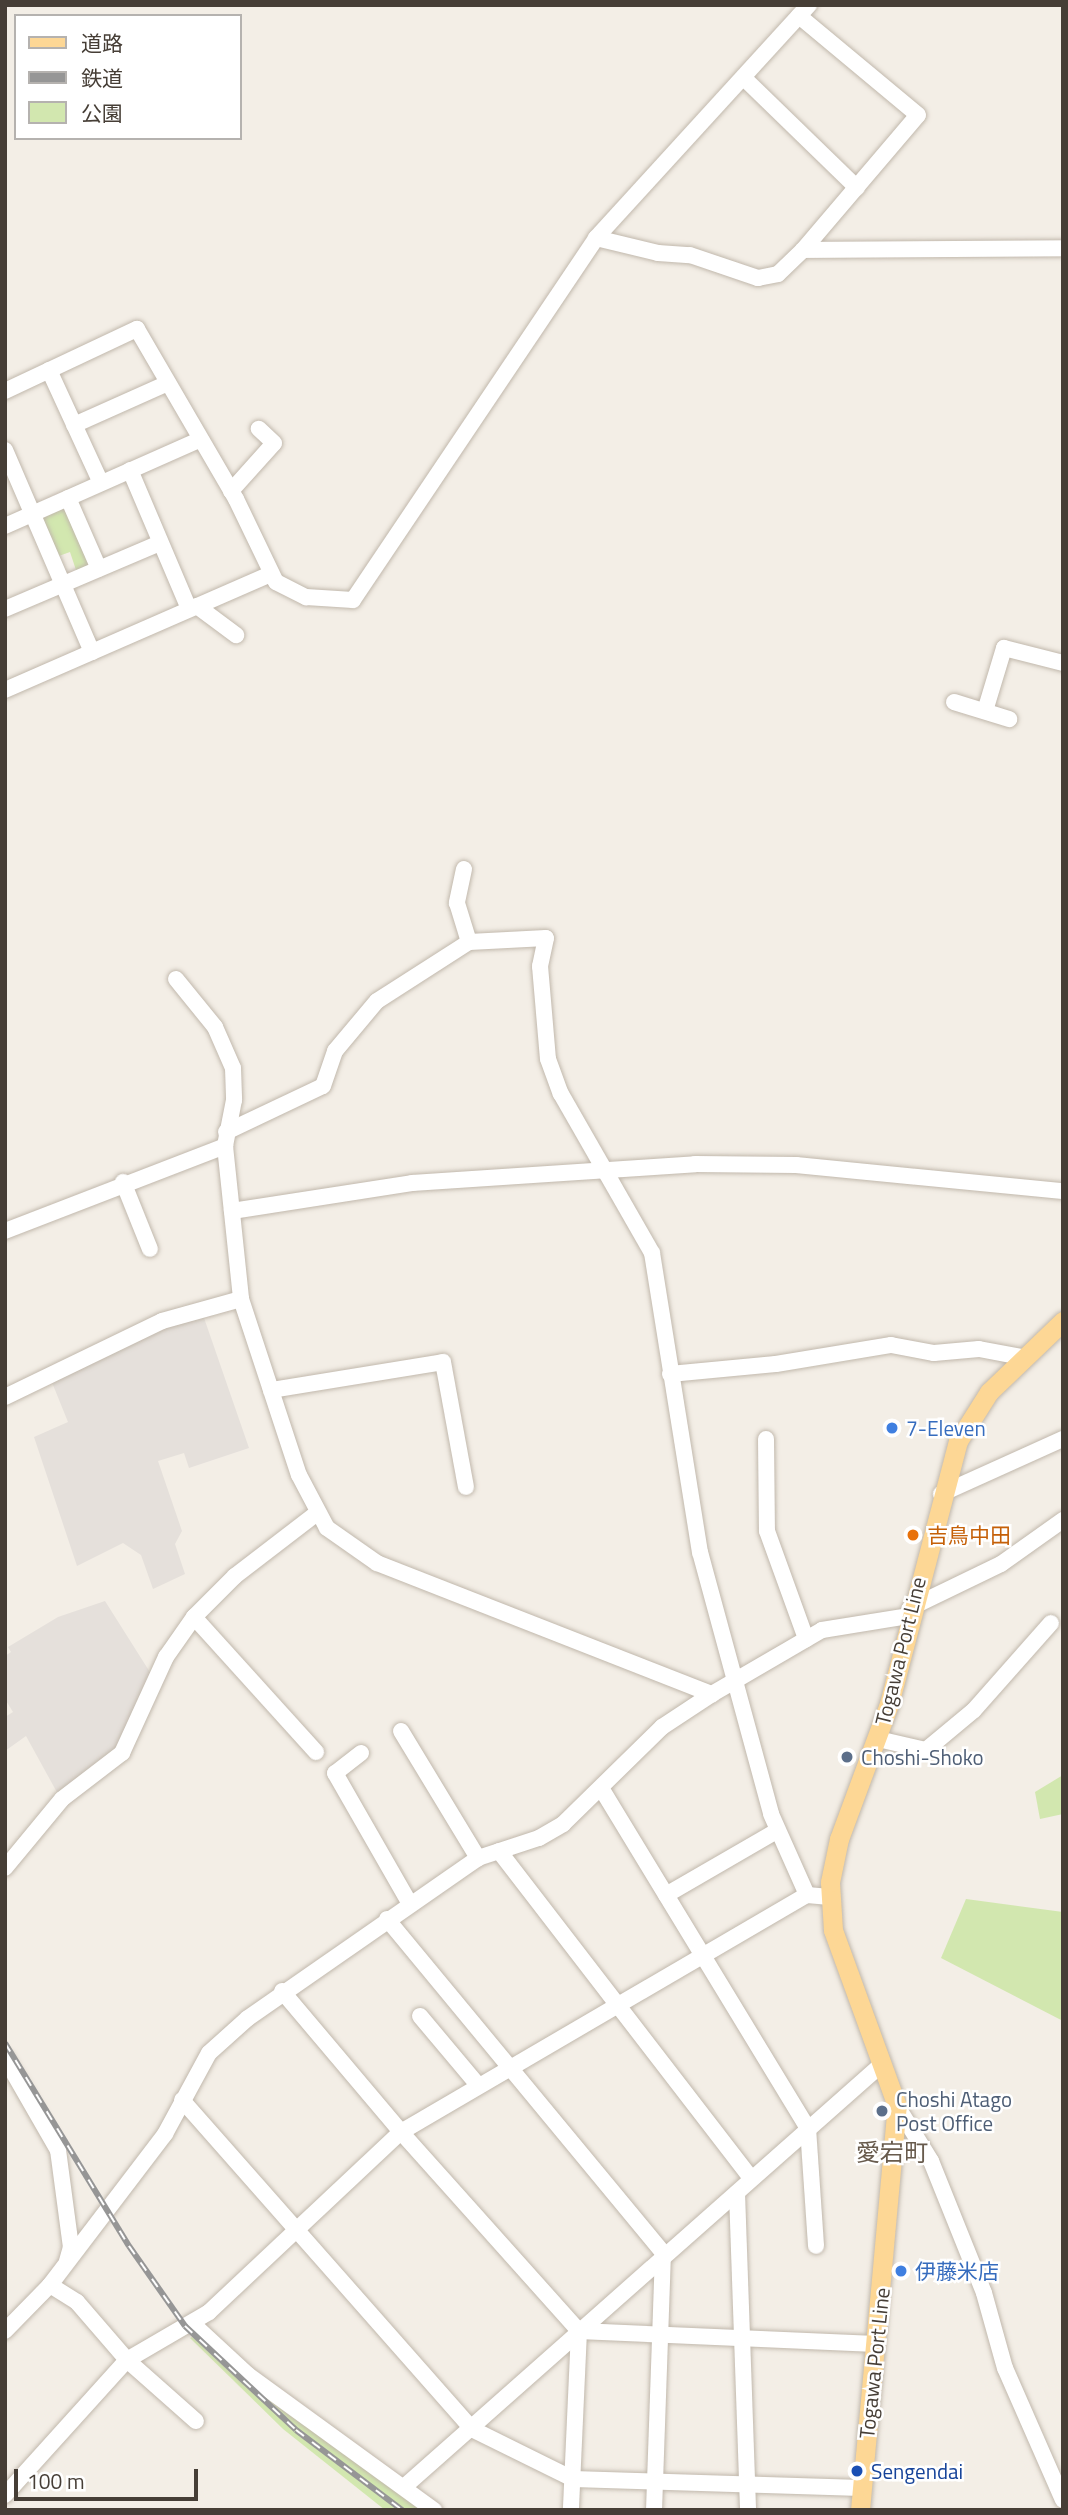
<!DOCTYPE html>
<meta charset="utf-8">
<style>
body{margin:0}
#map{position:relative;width:1068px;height:2515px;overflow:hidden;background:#f3eee6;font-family:"Titillium Web","Noto Sans JP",sans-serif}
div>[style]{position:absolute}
.industrial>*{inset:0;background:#e5e0db}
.green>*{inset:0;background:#d2e7af}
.roads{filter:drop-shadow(0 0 2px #c1b8ac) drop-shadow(0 0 2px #c1b8ac)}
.minor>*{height:16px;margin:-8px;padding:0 8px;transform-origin:8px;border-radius:8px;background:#fff}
.major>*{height:19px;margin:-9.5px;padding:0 9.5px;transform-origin:9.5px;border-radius:9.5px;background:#fdd795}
.rail>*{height:6px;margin-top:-3px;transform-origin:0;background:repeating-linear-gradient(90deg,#fff 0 10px,#969696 0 20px);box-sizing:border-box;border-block:2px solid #969696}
.dots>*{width:19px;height:19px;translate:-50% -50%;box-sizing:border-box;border:4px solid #fff;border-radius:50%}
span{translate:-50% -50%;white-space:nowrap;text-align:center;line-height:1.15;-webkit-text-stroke:5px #fff;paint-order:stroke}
.shop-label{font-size:21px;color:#366cbe}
.left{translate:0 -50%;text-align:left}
.food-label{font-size:21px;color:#c56008}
.street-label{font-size:21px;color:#463e36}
.service-label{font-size:21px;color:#4e5e75}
.transit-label{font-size:21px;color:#164399}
.quarter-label{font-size:24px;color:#685b4d}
.frame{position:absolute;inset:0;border:7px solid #463e36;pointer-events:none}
.legend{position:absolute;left:14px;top:14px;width:228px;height:126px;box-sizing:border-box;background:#fff;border:2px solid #b5b2af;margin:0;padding:9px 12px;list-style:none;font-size:21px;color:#463e36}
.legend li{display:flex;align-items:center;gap:14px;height:35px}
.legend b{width:35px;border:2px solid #b5b2af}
.scale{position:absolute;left:14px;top:2469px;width:184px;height:32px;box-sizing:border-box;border:4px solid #463e36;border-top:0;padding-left:9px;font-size:21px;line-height:24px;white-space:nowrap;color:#463e36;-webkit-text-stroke:5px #fff;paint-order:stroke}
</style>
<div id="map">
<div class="industrial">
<div style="clip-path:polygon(202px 1312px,249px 1448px,189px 1468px,184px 1453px,158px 1461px,182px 1531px,175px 1544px,185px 1574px,153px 1589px,141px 1555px,123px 1543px,77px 1566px,34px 1437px,68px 1422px,51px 1380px)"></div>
<div style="clip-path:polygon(105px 1601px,153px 1677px,120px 1749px,59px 1796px,26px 1736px,5px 1751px,5px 1717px,13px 1712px,5px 1699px,5px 1656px,11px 1652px,8px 1647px,58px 1617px)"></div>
</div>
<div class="green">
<div style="clip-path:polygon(64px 508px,70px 511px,93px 566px,77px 573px,70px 552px,56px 557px,42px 518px)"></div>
<div style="clip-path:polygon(1063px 1775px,1063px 1814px,1040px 1819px,1035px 1792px)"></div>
<div style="clip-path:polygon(966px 1899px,1063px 1912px,1063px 2021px,941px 1958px)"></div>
<div style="clip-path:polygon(190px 2338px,192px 2337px,429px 2510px,385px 2510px,283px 2429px)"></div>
</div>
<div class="roads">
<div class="minor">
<div style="left:745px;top:79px;width:156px;rotate:44.2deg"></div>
<div style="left:596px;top:238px;width:64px;rotate:13.6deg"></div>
<div style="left:658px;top:253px;width:32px;rotate:4deg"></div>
<div style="left:690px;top:255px;width:72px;rotate:18.7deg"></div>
<div style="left:758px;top:278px;width:20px;rotate:-11deg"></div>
<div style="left:778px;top:274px;width:35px;rotate:-44deg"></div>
<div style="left:803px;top:250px;width:177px;rotate:-49.6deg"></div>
<div style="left:918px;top:115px;width:155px;rotate:-140.2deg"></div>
<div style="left:803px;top:250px;width:260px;rotate:-0.4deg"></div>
<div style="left:49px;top:370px;width:124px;rotate:65.3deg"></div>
<div style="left:5px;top:391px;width:146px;rotate:-25.2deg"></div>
<div style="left:137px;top:329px;width:197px;rotate:59.8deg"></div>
<div style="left:236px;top:499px;width:92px;rotate:64.3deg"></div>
<div style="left:276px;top:582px;width:34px;rotate:27deg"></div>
<div style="left:306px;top:597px;width:47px;rotate:3.7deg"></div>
<div style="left:353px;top:600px;width:436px;rotate:-56.1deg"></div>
<div style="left:596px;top:238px;width:316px;rotate:-47.6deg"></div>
<div style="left:74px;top:425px;width:103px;rotate:-24.1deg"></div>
<div style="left:5px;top:450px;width:220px;rotate:66.7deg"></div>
<div style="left:130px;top:470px;width:151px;rotate:67deg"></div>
<div style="left:231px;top:491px;width:64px;rotate:-48.1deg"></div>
<div style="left:274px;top:443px;width:21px;rotate:-137deg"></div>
<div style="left:68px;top:498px;width:77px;rotate:66.4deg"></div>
<div style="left:5px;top:526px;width:214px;rotate:-23.9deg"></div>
<div style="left:197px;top:606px;width:49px;rotate:36.6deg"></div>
<div style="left:5px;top:609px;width:168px;rotate:-23.1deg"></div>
<div style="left:5px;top:690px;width:289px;rotate:-23.6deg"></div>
<div style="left:954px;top:702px;width:58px;rotate:17.2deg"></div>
<div style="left:985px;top:711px;width:66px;rotate:-73.2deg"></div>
<div style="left:1004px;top:648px;width:61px;rotate:14.3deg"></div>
<div style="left:464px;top:869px;width:35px;rotate:102deg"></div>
<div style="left:457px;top:903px;width:41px;rotate:72.9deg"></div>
<div style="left:176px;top:979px;width:62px;rotate:50.9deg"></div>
<div style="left:215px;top:1027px;width:45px;rotate:66.3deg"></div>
<div style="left:233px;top:1068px;width:32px;rotate:88deg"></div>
<div style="left:234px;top:1100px;width:47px;rotate:101.1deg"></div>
<div style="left:225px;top:1146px;width:154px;rotate:84deg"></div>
<div style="left:241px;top:1299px;width:185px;rotate:71.8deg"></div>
<div style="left:299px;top:1475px;width:60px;rotate:62.2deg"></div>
<div style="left:327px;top:1528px;width:61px;rotate:35deg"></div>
<div style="left:377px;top:1563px;width:360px;rotate:21.4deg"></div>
<div style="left:226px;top:1132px;width:107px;rotate:-25.4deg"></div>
<div style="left:323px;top:1086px;width:37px;rotate:-71deg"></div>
<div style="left:335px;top:1051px;width:65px;rotate:-50deg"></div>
<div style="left:377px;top:1001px;width:109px;rotate:-32.7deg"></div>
<div style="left:469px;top:942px;width:77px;rotate:-3deg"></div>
<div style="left:546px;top:938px;width:29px;rotate:102deg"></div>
<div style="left:540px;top:966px;width:93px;rotate:85.1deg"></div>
<div style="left:548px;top:1059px;width:37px;rotate:70deg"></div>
<div style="left:561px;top:1094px;width:183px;rotate:60.2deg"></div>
<div style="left:652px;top:1253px;width:303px;rotate:80.9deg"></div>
<div style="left:700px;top:1552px;width:271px;rotate:74.8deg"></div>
<div style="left:771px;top:1814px;width:89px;rotate:66deg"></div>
<div style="left:123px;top:1182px;width:72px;rotate:68.1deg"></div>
<div style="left:232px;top:1211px;width:182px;rotate:-8.8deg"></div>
<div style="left:412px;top:1183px;width:284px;rotate:-3.8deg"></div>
<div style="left:695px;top:1164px;width:101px;rotate:0.6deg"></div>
<div style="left:796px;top:1165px;width:268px;rotate:5.6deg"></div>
<div style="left:5px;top:1231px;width:236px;rotate:-21.1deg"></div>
<div style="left:670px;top:1374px;width:106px;rotate:-5.4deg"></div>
<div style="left:776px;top:1364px;width:117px;rotate:-9.4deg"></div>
<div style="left:891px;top:1345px;width:44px;rotate:10.5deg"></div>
<div style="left:934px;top:1353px;width:45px;rotate:-5.1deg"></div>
<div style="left:979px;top:1349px;width:44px;rotate:10.5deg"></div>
<div style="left:271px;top:1390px;width:174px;rotate:-9.2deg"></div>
<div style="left:443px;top:1362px;width:127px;rotate:79.6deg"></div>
<div style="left:5px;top:1397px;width:174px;rotate:-25.8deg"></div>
<div style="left:162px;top:1321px;width:82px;rotate:-15.6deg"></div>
<div style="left:766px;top:1439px;width:92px;rotate:89.4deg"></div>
<div style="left:767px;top:1531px;width:115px;rotate:70.1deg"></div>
<div style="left:941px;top:1494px;width:134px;rotate:-24.3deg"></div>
<div style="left:910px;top:1608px;width:101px;rotate:-25.8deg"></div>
<div style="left:1001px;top:1564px;width:76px;rotate:-35.4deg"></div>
<div style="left:194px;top:1617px;width:182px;rotate:47.9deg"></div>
<div style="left:401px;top:1731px;width:149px;rotate:58.8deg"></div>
<div style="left:878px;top:1739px;width:49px;rotate:12.9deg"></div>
<div style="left:926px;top:1750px;width:62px;rotate:-39.8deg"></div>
<div style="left:974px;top:1710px;width:116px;rotate:-48.5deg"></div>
<div style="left:361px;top:1753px;width:33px;rotate:142deg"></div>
<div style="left:335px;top:1773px;width:151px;rotate:60.2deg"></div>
<div style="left:601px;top:1788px;width:398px;rotate:58.7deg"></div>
<div style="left:808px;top:2128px;width:118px;rotate:86.1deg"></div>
<div style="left:499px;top:1851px;width:413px;rotate:52.4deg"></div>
<div style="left:5px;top:1868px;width:89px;rotate:-50.4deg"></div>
<div style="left:62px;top:1799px;width:76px;rotate:-37.5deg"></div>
<div style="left:122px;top:1753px;width:106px;rotate:-65.4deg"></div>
<div style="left:166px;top:1657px;width:49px;rotate:-55deg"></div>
<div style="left:194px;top:1617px;width:58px;rotate:-45deg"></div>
<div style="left:235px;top:1576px;width:103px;rotate:-37.5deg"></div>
<div style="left:666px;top:1895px;width:129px;rotate:-30.1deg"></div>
<div style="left:387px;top:1919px;width:433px;rotate:50.4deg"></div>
<div style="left:663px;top:2253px;width:257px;rotate:92deg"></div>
<div style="left:282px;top:1991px;width:185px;rotate:49.8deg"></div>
<div style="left:401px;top:2132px;width:267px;rotate:48.2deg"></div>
<div style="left:579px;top:2331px;width:179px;rotate:92.6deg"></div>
<div style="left:420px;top:2016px;width:89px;rotate:50deg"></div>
<div style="left:5px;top:2058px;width:106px;rotate:60.1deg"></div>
<div style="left:58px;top:2150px;width:98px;rotate:82.4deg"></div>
<div style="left:71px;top:2247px;width:15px;rotate:106deg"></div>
<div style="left:182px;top:2100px;width:439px;rotate:48.6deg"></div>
<div style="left:472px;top:2429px;width:113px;rotate:26.3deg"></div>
<div style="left:573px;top:2479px;width:288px;rotate:1.8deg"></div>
<div style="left:897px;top:2106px;width:65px;rotate:58.3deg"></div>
<div style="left:931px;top:2161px;width:142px;rotate:68.1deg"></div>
<div style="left:984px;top:2293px;width:78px;rotate:74.4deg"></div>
<div style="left:1005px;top:2368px;width:144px;rotate:66.3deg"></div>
<div style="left:737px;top:2193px;width:317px;rotate:88deg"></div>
<div style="left:50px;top:2285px;width:32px;rotate:32deg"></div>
<div style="left:77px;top:2302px;width:77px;rotate:49.2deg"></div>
<div style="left:127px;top:2360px;width:92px;rotate:41.5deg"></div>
<div style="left:192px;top:2323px;width:76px;rotate:42.9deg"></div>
<div style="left:248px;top:2375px;width:230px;rotate:36deg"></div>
<div style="left:5px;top:2331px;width:64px;rotate:-45.6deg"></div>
<div style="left:50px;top:2285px;width:190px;rotate:-52.7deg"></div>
<div style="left:165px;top:2134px;width:92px;rotate:-61.5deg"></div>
<div style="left:209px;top:2053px;width:52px;rotate:-41.9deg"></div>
<div style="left:248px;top:2018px;width:280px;rotate:-34.8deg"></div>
<div style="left:478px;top:1858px;width:64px;rotate:-18.2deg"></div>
<div style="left:539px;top:1838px;width:28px;rotate:-30deg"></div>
<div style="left:563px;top:1824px;width:139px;rotate:-44.4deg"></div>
<div style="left:662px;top:1727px;width:60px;rotate:-33.4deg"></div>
<div style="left:712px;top:1694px;width:127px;rotate:-30.2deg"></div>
<div style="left:822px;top:1630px;width:87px;rotate:-9.2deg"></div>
<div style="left:579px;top:2331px;width:297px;rotate:2.5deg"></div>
<div style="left:404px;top:2487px;width:638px;rotate:-41.51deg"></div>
<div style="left:5px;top:2495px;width:182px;rotate:-47.9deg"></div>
<div style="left:127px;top:2360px;width:95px;rotate:-30.3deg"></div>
<div style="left:209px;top:2312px;width:263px;rotate:-43.2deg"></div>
<div style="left:401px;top:2132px;width:470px;rotate:-30.3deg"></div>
<div style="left:807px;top:1895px;width:23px;rotate:5deg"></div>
</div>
<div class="major">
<div style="left:860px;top:2510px;width:406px;rotate:-84.8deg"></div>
<div style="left:897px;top:2106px;width:187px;rotate:-110deg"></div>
<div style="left:833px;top:1930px;width:48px;rotate:-93.6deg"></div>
<div style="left:830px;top:1882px;width:44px;rotate:-78.2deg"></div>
<div style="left:839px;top:1839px;width:144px;rotate:-69.7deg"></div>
<div style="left:889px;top:1704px;width:272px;rotate:-75.3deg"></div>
<div style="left:958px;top:1441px;width:58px;rotate:-57.7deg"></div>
<div style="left:989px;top:1392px;width:103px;rotate:-43.8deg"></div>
</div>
</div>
<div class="rail">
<div style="left:5px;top:2043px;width:238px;rotate:58.6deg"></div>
<div style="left:129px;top:2246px;width:98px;rotate:55deg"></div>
<div style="left:185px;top:2326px;width:152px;rotate:43.1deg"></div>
<div style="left:296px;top:2430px;width:133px;rotate:37deg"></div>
</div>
<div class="dots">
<div style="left:892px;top:1428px;background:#3f7fe0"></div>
<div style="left:913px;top:1535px;background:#e8710a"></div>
<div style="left:847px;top:1757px;background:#5c6f8a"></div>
<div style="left:882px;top:2111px;background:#5c6f8a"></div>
<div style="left:901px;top:2271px;background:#3f7fe0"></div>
<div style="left:857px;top:2471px;background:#1a4fb4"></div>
</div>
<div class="shop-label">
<span class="left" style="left:906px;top:1428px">7-Eleven</span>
<span class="left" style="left:915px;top:2271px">伊藤米店</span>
</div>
<div class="food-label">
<span class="left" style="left:927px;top:1535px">吉鳥中田</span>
</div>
<div class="street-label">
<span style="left:900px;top:1651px;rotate:-76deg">Togawa Port Line</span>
<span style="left:874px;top:2363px;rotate:-84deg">Togawa Port Line</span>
</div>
<div class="service-label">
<span class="left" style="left:861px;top:1757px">Choshi-Shoko</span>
<span class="left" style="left:896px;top:2111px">Choshi Atago<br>Post Office</span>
</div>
<div class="transit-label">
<span class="left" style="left:871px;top:2471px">Sengendai</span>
</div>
<div class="quarter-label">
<span style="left:892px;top:2153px">愛宕町</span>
</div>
<div class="frame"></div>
<ul class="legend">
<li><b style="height:9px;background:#fdd795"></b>道路</li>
<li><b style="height:9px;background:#969696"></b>鉄道</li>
<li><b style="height:19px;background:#d2e7af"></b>公園</li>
</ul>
<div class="scale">100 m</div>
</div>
